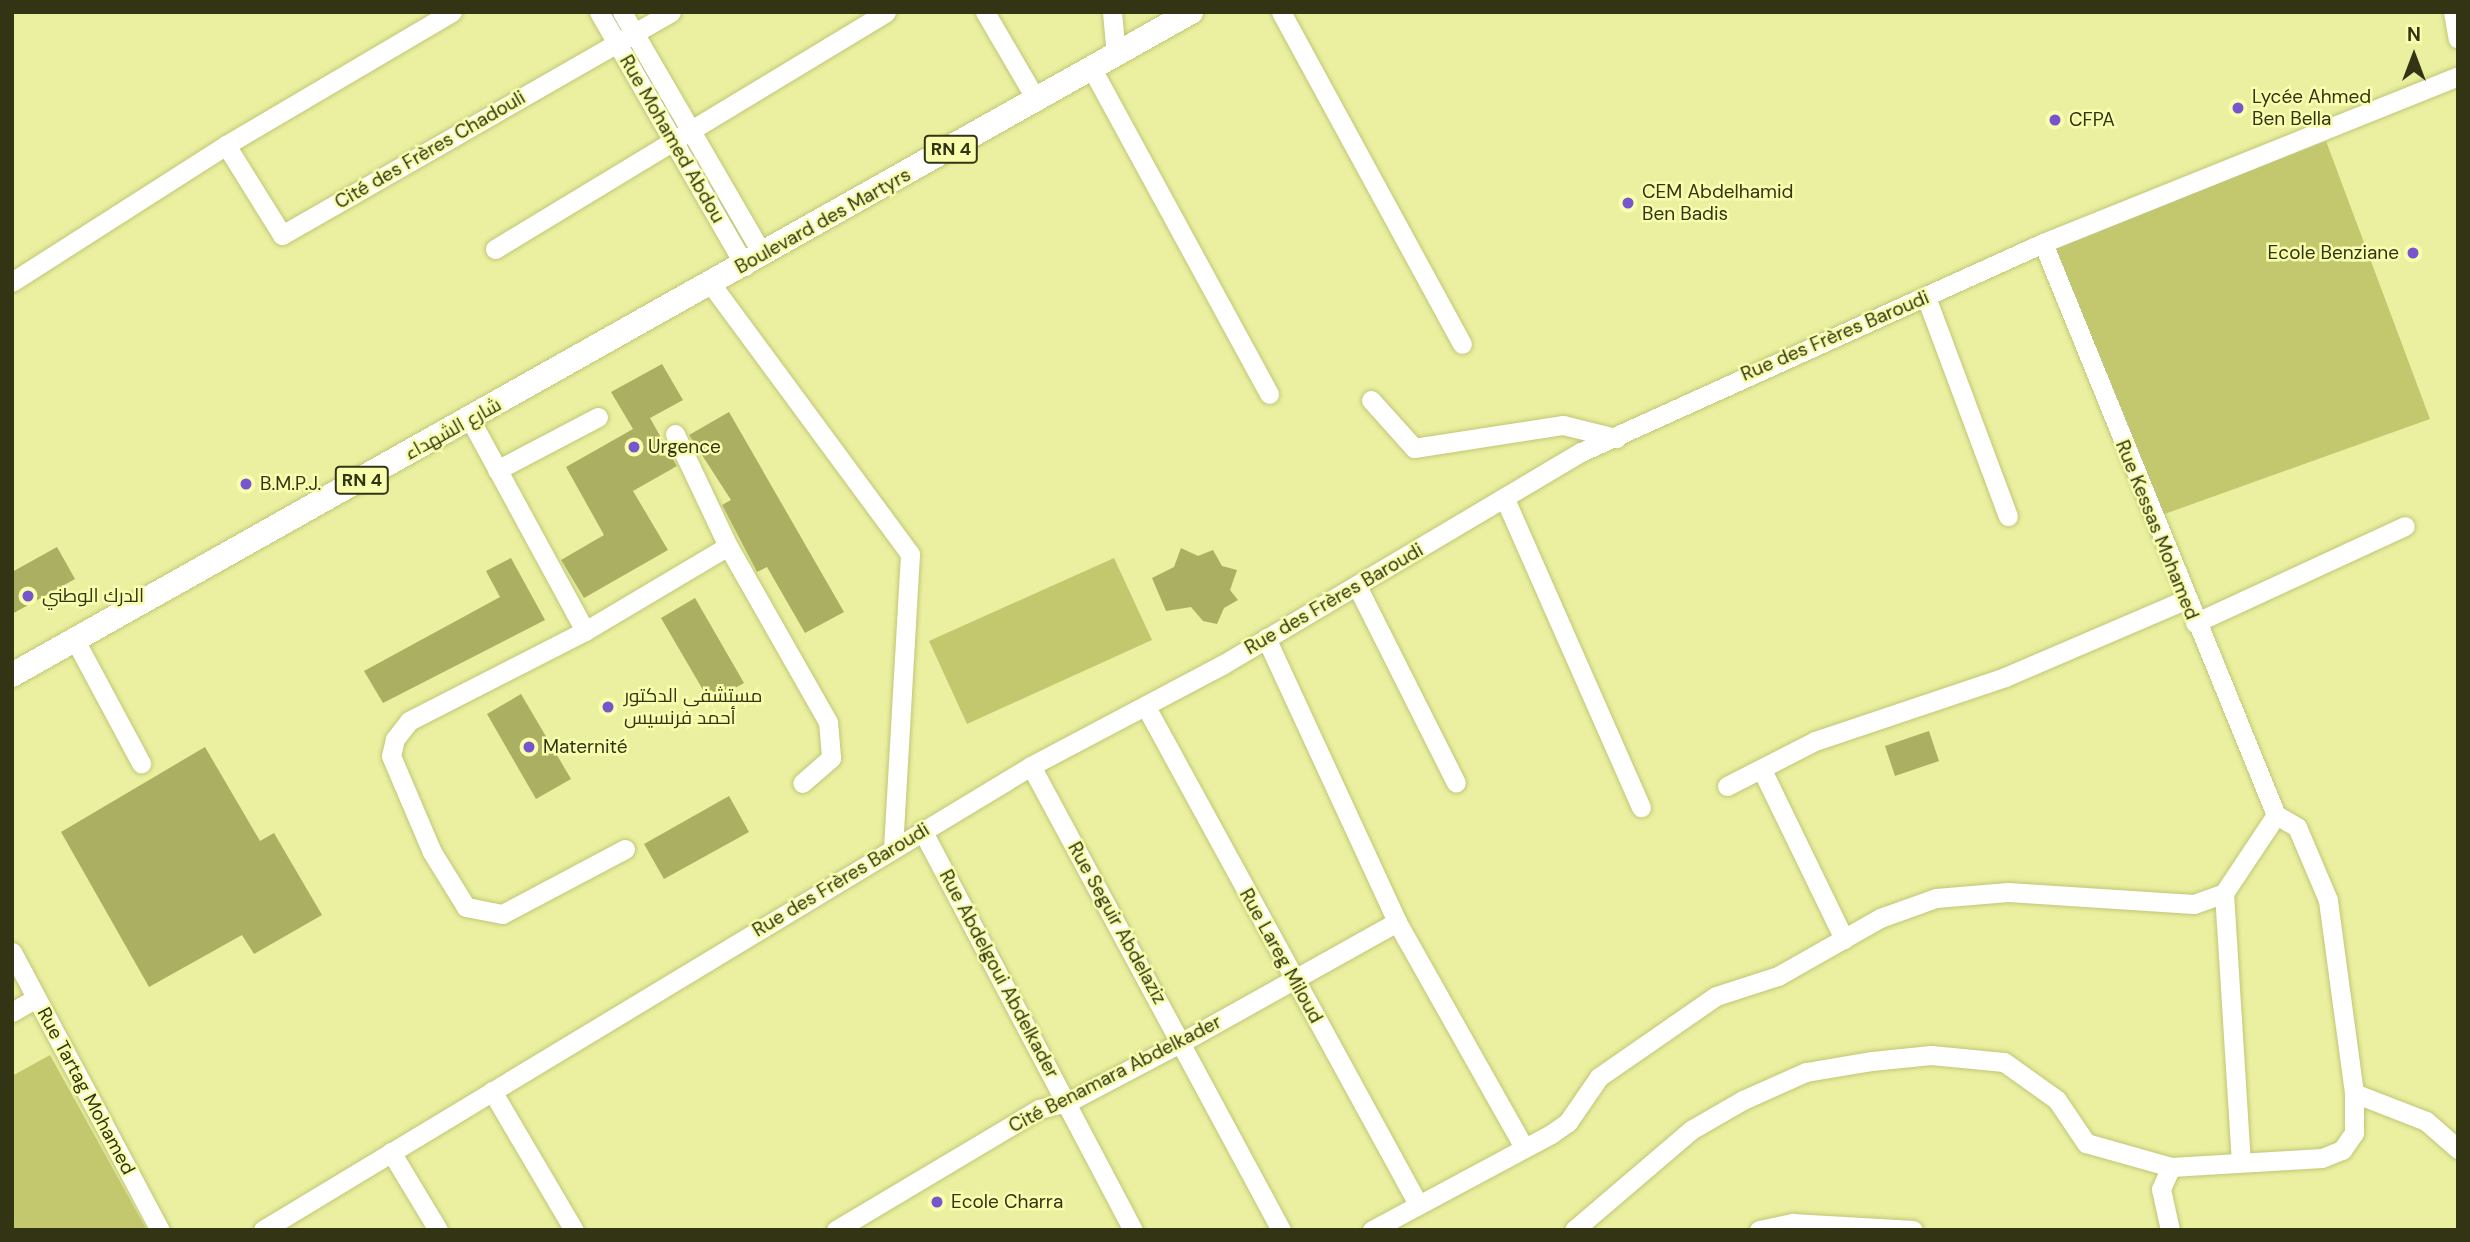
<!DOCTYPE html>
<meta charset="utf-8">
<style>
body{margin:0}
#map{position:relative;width:2470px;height:1242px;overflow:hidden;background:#eaf0a0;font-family:"DM Sans",Cairo,sans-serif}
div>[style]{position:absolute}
.green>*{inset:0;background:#c3c86e}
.building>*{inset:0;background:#abaf61}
.roads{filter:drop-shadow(0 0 2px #c1c677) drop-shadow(0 0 2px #c1c677)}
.minor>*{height:19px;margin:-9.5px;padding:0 9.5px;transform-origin:9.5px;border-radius:9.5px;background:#fff}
.major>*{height:24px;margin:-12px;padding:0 12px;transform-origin:12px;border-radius:12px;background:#fff}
.dots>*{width:19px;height:19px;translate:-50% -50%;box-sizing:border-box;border:4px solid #f8fead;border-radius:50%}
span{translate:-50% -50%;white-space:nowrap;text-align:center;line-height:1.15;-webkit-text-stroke:5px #f8fead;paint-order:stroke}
.shield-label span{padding:2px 5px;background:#f8fead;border:2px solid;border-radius:5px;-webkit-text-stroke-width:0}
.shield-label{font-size:18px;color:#323413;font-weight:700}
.poi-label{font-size:19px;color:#323413}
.left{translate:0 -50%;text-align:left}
.right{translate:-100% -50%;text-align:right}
.street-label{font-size:19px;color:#323413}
.frame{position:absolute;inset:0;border:14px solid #323413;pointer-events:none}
.north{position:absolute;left:2379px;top:21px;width:70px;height:70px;-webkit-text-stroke:5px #f8fead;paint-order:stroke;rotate:0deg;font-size:19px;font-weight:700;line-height:28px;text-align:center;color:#323413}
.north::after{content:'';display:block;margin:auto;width:24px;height:32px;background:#323413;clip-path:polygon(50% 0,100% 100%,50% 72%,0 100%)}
</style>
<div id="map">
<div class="green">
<div style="clip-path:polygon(2326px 141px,2430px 419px,2159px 516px,2053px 249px)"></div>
<div style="clip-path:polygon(1114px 558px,1152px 640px,967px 724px,929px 641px)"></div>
<div style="clip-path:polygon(50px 1055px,147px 1230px,12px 1230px,12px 1076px)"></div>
</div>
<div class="building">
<div style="clip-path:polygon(662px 364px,683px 400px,650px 418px,677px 466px,633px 491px,668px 550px,584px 598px,561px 560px,604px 535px,566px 467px,633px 429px,611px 392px)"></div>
<div style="clip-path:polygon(729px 412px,844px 612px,805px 633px,767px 567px,757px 572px,722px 505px,731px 500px,689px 435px)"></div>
<div style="clip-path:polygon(57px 547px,75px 579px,12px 614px,12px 572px)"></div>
<div style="clip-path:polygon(1181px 548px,1198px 556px,1213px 550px,1222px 566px,1237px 570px,1230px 590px,1238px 600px,1224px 608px,1217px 624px,1203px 621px,1191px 607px,1166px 611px,1152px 578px,1174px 567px)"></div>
<div style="clip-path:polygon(511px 558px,545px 620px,383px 703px,364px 671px,500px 597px,486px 571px)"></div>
<div style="clip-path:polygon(695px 598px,744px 683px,710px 702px,661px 618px)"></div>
<div style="clip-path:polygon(521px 694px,571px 779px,536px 799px,487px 714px)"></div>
<div style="clip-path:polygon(1929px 731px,1939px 761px,1895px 776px,1885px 746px)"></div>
<div style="clip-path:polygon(205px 747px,260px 841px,274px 833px,322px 915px,254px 954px,242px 935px,149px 987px,61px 832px)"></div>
<div style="clip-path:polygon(729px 796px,749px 832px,664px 879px,644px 844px)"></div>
</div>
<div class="roads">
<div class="minor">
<div style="left:599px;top:12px;width:293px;rotate:60.1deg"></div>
<div style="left:622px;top:12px;width:281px;rotate:59.9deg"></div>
<div style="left:985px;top:12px;width:103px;rotate:59.7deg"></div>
<div style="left:1112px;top:12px;width:43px;rotate:84.7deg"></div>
<div style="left:1281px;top:12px;width:378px;rotate:61.4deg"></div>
<div style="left:2453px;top:12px;width:27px;rotate:80deg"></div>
<div style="left:1092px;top:69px;width:370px;rotate:61.4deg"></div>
<div style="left:226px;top:145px;width:106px;rotate:58.1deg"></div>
<div style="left:282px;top:235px;width:448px;rotate:-29.8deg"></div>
<div style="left:2043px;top:243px;width:618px;rotate:67.84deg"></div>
<div style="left:495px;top:249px;width:457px;rotate:-31.2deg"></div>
<div style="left:12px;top:282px;width:254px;rotate:-32.6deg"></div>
<div style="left:226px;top:145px;width:262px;rotate:-30.5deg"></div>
<div style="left:711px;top:284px;width:335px;rotate:53.6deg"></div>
<div style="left:910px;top:554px;width:294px;rotate:93.3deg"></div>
<div style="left:1926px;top:297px;width:234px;rotate:69.5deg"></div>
<div style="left:1371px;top:400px;width:64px;rotate:48.1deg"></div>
<div style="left:1414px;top:448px;width:151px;rotate:-8.8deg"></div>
<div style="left:1563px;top:425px;width:55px;rotate:13.8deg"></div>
<div style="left:470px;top:419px;width:241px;rotate:61.5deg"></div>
<div style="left:675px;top:434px;width:124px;rotate:64.7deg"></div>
<div style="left:728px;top:546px;width:202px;rotate:60.4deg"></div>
<div style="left:828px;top:722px;width:36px;rotate:85deg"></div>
<div style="left:831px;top:758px;width:38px;rotate:139deg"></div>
<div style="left:497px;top:470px;width:114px;rotate:-27.7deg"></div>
<div style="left:1505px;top:499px;width:337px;rotate:66.2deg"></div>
<div style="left:1357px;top:586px;width:220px;rotate:63.3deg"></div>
<div style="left:2195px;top:623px;width:231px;rotate:-24.8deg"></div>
<div style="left:1266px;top:638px;width:313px;rotate:65.2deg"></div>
<div style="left:1397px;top:922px;width:258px;rotate:60.6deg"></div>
<div style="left:75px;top:640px;width:140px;rotate:61.8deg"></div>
<div style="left:1146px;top:707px;width:567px;rotate:61.31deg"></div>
<div style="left:1031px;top:766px;width:527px;rotate:61.68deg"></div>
<div style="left:1762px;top:770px;width:188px;rotate:64.1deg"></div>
<div style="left:1727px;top:786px;width:99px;rotate:-27.1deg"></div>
<div style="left:1815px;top:741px;width:200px;rotate:-18.6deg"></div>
<div style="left:2005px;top:677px;width:196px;rotate:-23.2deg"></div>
<div style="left:922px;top:830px;width:452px;rotate:62.2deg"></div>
<div style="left:625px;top:849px;width:139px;rotate:152.1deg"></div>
<div style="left:502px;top:914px;width:37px;rotate:-169deg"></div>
<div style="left:466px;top:907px;width:65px;rotate:-121.7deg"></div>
<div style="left:432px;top:852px;width:104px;rotate:-113.1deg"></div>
<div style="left:391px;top:756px;width:17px;rotate:-77deg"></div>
<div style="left:395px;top:739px;width:23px;rotate:-52deg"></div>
<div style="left:409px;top:721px;width:198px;rotate:-27.1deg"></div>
<div style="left:585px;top:631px;width:166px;rotate:-30.7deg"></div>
<div style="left:2224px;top:893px;width:269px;rotate:86.4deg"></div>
<div style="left:12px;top:952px;width:315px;rotate:62deg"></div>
<div style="left:12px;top:1012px;width:28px;rotate:-30deg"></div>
<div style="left:492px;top:1091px;width:161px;rotate:59.5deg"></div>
<div style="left:2354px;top:1093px;width:77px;rotate:21.3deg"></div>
<div style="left:2426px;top:1121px;width:43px;rotate:41.2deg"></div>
<div style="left:391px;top:1152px;width:91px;rotate:58.9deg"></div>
<div style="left:263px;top:1230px;width:897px;rotate:-31.14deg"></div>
<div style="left:1031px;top:766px;width:216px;rotate:-27.9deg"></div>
<div style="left:1222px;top:665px;width:417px;rotate:-30.7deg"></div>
<div style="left:1581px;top:452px;width:507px;rotate:-24.34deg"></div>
<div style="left:2043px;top:243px;width:447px;rotate:-21.9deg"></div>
<div style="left:836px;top:1230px;width:236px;rotate:-30.8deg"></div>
<div style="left:1039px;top:1109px;width:30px;rotate:-14deg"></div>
<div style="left:1068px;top:1102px;width:129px;rotate:-27.8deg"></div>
<div style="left:1182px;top:1042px;width:246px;rotate:-29.2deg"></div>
<div style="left:1372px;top:1230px;width:203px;rotate:-28.2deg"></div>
<div style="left:1551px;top:1134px;width:21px;rotate:-35deg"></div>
<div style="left:1568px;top:1122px;width:55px;rotate:-55.4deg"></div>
<div style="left:1599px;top:1077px;width:142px;rotate:-34.7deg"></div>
<div style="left:1716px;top:996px;width:65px;rotate:-17.9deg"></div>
<div style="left:1778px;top:976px;width:117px;rotate:-29.6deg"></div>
<div style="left:1880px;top:918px;width:59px;rotate:-19.7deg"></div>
<div style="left:1936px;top:898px;width:72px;rotate:-4.8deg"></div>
<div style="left:2008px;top:892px;width:186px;rotate:3.7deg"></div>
<div style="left:2194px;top:904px;width:32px;rotate:-20deg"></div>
<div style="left:2224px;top:893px;width:94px;rotate:-56.3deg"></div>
<div style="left:1574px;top:1230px;width:154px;rotate:-40.5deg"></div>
<div style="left:1691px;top:1130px;width:60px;rotate:-30deg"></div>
<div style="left:1743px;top:1100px;width:69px;rotate:-24deg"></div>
<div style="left:1806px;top:1072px;width:67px;rotate:-9.5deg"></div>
<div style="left:1872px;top:1061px;width:59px;rotate:-5.8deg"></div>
<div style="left:1931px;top:1055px;width:73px;rotate:5.5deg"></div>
<div style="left:2004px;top:1062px;width:65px;rotate:35.6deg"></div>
<div style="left:2057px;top:1100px;width:52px;rotate:56deg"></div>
<div style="left:2086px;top:1143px;width:88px;rotate:15.8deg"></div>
<div style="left:2171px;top:1167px;width:151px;rotate:-3.4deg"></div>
<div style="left:2322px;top:1158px;width:22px;rotate:-22deg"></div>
<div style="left:2342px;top:1150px;width:21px;rotate:-55deg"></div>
<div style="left:2354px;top:1133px;width:40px;rotate:-90deg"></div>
<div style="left:2354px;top:1093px;width:195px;rotate:-97.7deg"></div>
<div style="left:2328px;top:900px;width:79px;rotate:-113deg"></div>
<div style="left:2297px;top:827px;width:24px;rotate:-150deg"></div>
<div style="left:1759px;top:1230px;width:35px;rotate:-12deg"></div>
<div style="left:1793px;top:1223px;width:120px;rotate:3.3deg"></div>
<div style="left:2170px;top:1230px;width:42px;rotate:-102.4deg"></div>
<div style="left:2161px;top:1189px;width:24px;rotate:-66deg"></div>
</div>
<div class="major">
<div style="left:12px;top:675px;width:1353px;rotate:-29.35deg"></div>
</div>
</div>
<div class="dots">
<div style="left:2238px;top:108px;background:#7655cf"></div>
<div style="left:2055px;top:120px;background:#7655cf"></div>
<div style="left:1628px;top:203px;background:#7655cf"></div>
<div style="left:2413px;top:253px;background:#7655cf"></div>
<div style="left:634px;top:447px;background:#7655cf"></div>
<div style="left:246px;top:484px;background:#7655cf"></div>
<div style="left:28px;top:596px;background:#7655cf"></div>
<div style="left:608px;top:707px;background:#7655cf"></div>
<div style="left:529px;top:747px;background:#7655cf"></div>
<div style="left:937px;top:1202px;background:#7655cf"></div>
</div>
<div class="shield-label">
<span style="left:951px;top:149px">RN 4</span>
<span style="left:362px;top:480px">RN 4</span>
</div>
<div class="poi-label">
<span class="left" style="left:2252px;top:108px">Lycée Ahmed<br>Ben Bella</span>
<span class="left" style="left:2069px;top:120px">CFPA</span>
<span class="left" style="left:1642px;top:203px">CEM Abdelhamid<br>Ben Badis</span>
<span class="right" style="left:2399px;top:253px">Ecole Benziane</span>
<span class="left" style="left:648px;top:447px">Urgence</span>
<span class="left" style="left:260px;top:484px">B.M.P.J.</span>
<span class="left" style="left:42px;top:596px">الدرك الوطني</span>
<span class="left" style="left:624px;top:707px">مستشفى الدكتور<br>أحمد فرنسيس</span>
<span class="left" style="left:543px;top:747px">Maternité</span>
<span class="left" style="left:951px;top:1202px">Ecole Charra</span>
</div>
<div class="street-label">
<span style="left:672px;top:139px;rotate:60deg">Rue Mohamed Abdou</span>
<span style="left:430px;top:150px;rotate:-30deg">Cité des Frères Chadouli</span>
<span style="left:823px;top:221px;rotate:-29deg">Boulevard des Martyrs</span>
<span style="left:1835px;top:336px;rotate:-23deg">Rue des Frères Baroudi</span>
<span style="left:453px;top:429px;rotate:-29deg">شارع الشهداء</span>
<span style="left:2157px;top:530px;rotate:68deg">Rue Kessas Mohamed</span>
<span style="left:1334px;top:599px;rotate:-30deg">Rue des Frères Baroudi</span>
<span style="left:841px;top:880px;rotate:-31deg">Rue des Frères Baroudi</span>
<span style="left:1117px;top:923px;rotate:61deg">Rue Seguir Abdelaziz</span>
<span style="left:1281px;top:956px;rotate:61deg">Rue Lareg Miloud</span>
<span style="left:999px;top:974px;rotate:62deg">Rue Abdelgoui Abdelkader</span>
<span style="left:1115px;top:1074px;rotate:-27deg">Cité Benamara Abdelkader</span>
<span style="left:86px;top:1091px;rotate:62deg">Rue Tartag Mohamed</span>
</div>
<div class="frame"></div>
<div class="north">N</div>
</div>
